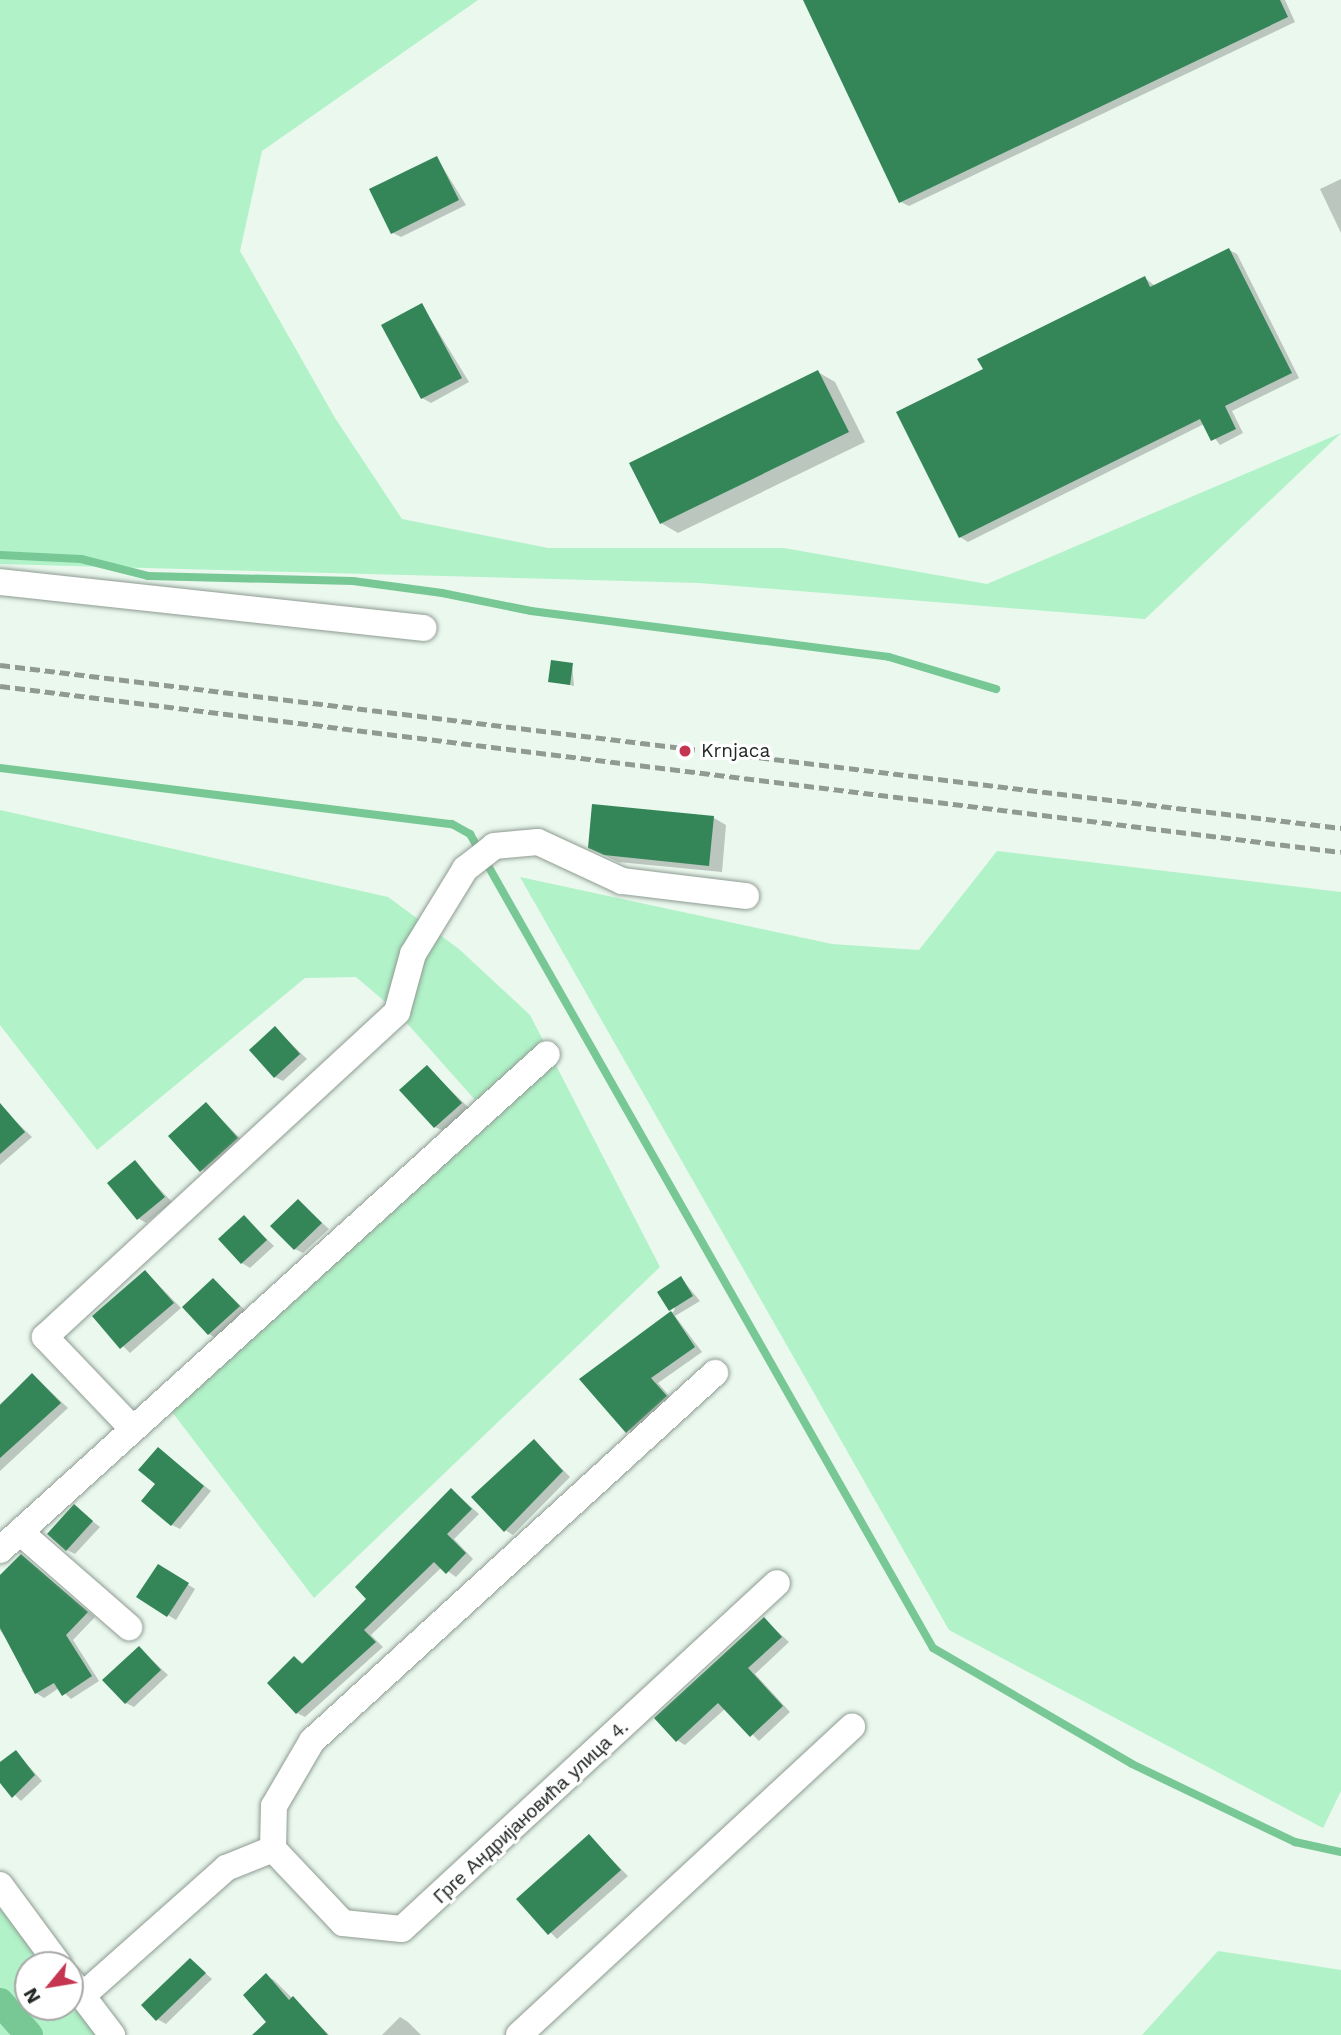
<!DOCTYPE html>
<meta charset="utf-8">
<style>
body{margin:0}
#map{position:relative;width:1341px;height:2035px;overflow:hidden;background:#eaf8ee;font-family:"Work Sans",sans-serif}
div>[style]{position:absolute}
.green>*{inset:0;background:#b1f2c8}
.shadow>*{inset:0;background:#0003}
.stream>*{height:8px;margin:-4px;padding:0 4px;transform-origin:4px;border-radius:4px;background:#77c895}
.canal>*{height:28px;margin:-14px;padding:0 14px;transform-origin:14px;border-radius:14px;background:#77c895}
.building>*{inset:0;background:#348658}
.roads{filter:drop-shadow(0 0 2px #8e9b92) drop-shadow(0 0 2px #8e9b92)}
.minor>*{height:26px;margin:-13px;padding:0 13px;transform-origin:13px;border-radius:13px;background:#fff}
.rail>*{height:5px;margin-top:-2.5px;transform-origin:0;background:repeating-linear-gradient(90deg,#909a93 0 10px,transparent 0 15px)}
.dots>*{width:19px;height:19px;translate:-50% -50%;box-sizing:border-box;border:4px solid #fff;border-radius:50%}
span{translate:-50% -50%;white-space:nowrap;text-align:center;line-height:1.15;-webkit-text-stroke:6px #fff;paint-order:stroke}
.poi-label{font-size:19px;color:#222824}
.left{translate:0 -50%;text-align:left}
.street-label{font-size:19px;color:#222824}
.north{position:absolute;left:14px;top:1951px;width:70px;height:70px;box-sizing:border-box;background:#fff;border:2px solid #a7a9a7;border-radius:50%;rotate:240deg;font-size:19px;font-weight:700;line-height:28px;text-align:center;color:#222824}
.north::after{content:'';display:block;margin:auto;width:24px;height:32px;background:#c53550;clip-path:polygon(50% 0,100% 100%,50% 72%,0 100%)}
</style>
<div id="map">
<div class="green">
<div style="clip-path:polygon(0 0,478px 0,262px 151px,240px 251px,335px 418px,402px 519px,548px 548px,784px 548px,987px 584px,1341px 433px,1145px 619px,699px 583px,0 564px)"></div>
<div style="clip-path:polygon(0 810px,388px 897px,459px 949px,530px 1015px,660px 1267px,314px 1598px,163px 1400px,484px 1110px,397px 1012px,356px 977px,305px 978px,97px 1150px,0 1025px)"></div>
<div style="clip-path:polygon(997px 851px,1341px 892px,1341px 1791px,1323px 1828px,949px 1630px,520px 877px,832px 944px,919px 950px)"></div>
<div style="clip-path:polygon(0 1885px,59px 1965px,28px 1965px,28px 2007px,70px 2007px,70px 1980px,112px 2035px,0 2035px)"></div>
<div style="clip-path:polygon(1218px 1951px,1341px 1970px,1341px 2035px,1142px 2035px)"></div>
</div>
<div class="shadow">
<div style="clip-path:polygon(804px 0,1285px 0,1295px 22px,909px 206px,901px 202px)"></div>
<div style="clip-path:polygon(437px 158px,466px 205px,401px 237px,393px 233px)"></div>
<div style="clip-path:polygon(1341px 179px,1341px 233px,1320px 189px)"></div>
<div style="clip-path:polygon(1229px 250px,1237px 254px,1299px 378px,1232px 411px,1243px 433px,1220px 445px,1204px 424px,968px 542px,960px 537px,985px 370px,1145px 278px,1155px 286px)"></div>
<div style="clip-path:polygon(422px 305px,469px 382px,431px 403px,422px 398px)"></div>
<div style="clip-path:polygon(818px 372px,835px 382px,865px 442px,678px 533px,661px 523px)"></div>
<div style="clip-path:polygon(572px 664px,574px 686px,550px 681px)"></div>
<div style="clip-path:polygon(714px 818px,726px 825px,722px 872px,618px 862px,602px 854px)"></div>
<div style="clip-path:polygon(275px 1028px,307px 1059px,283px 1081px,275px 1077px)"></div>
<div style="clip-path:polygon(427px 1067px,469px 1108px,444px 1131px,435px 1127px)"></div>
<div style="clip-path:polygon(207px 1105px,245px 1143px,209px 1176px,171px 1137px)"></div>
<div style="clip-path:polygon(5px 1111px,32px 1137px,0 1165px,0 1116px)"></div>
<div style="clip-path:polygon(135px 1163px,172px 1202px,146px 1223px,138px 1218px)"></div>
<div style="clip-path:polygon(298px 1201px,329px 1229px,303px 1253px,295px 1249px)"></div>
<div style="clip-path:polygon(245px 1218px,274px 1246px,250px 1268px,242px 1263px)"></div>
<div style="clip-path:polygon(146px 1272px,181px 1308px,130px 1353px,94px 1317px)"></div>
<div style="clip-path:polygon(681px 1278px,700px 1301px,675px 1316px,702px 1352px,658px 1383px,674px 1401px,635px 1436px,581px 1379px,674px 1311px)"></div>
<div style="clip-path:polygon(214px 1280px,246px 1311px,217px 1339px,209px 1334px)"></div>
<div style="clip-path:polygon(33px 1375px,68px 1408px,0 1471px,0 1404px)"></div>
<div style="clip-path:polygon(535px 1441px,570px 1477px,513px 1535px,505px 1530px)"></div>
<div style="clip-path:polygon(158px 1449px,211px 1491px,180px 1529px,172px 1525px,157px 1484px)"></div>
<div style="clip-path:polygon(452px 1490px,479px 1514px,454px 1539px,473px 1559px,456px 1577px,442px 1567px,371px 1635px,383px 1647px,305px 1717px,297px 1713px,295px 1658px,304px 1664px,368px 1599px)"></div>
<div style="clip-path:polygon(74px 1507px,100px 1527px,75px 1554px,67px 1550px)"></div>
<div style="clip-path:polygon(22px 1556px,95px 1617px,73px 1640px,99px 1681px,71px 1699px,59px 1688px,44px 1698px,36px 1693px,21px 1670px,27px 1667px,0 1630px,0 1577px)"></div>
<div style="clip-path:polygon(167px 1571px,195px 1589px,176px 1620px,168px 1615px)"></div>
<div style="clip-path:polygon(764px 1619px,789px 1642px,755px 1674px,790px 1712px,759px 1741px,726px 1708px,685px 1745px,677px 1740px)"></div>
<div style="clip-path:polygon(139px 1648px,168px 1675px,134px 1707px,126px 1703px)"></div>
<div style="clip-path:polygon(16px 1752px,42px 1781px,21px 1801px,0 1780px,0 1764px)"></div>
<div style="clip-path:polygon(589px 1837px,628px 1876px,557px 1939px,519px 1900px)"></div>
<div style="clip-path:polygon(191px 1960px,212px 1979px,166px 2024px,157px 2019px)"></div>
<div style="clip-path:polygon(266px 1976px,274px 1980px,329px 2035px,254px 2035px,269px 2022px)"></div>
<div style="clip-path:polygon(400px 2017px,408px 2022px,421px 2035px,382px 2035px)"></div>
</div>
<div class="stream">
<div style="left:0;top:555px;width:81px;rotate:2.8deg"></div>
<div style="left:81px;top:559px;width:69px;rotate:14.2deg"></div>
<div style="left:148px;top:576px;width:205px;rotate:1.4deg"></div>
<div style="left:353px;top:581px;width:90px;rotate:7.7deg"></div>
<div style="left:442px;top:593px;width:91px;rotate:11.4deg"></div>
<div style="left:531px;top:611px;width:361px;rotate:7.3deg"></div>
<div style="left:889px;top:657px;width:112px;rotate:16.7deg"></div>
<div style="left:0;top:768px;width:455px;rotate:7.1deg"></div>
<div style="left:452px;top:824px;width:21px;rotate:29deg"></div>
<div style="left:470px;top:834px;width:936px;rotate:60.37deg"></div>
<div style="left:933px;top:1648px;width:230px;rotate:30.2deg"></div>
<div style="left:1132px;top:1764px;width:181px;rotate:25.6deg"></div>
<div style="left:1295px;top:1842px;width:47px;rotate:12.3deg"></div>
</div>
<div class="canal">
<div style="left:0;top:2002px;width:44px;rotate:48.7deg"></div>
</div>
<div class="building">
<div style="clip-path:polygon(803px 0,1280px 0,1288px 17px,899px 203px)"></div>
<div style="clip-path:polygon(437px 156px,459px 200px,391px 234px,369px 189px)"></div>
<div style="clip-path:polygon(1229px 248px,1292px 373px,1225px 406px,1236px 429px,1211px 441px,1200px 419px,959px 538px,896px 412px,983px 369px,977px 359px,1145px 276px,1150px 287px)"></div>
<div style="clip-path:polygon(422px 303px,462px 378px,421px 399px,381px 325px)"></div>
<div style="clip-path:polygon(818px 370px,849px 432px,660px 524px,629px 463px)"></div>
<div style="clip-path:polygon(551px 660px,573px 663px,570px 685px,548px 682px)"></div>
<div style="clip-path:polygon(592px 804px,714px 816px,709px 866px,604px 855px,588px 848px)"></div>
<div style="clip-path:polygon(275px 1026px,300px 1054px,274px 1078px,249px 1050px)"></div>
<div style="clip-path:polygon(427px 1065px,462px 1103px,434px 1128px,399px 1090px)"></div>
<div style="clip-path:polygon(206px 1102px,238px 1138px,200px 1172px,168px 1136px)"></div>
<div style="clip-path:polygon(0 1103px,25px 1132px,0 1154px)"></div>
<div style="clip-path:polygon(135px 1160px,165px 1197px,137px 1220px,107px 1183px)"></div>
<div style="clip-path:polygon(298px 1199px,322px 1223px,294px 1250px,270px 1226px)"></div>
<div style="clip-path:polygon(244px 1215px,267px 1240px,241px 1264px,218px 1239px)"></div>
<div style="clip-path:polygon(145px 1270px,174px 1303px,120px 1349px,92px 1316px)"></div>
<div style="clip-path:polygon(681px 1276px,693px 1296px,669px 1311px,657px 1292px)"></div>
<div style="clip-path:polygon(213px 1278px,240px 1306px,208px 1335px,182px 1307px)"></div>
<div style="clip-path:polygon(671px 1311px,695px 1347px,651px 1378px,667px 1396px,626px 1433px,579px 1379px)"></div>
<div style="clip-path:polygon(32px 1373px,61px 1403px,0 1458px,0 1405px)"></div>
<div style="clip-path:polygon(534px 1439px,563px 1471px,504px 1532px,471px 1497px)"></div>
<div style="clip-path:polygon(158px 1447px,204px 1486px,171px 1526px,141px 1501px,155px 1484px,138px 1470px)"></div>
<div style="clip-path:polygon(451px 1488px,472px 1509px,447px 1534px,466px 1553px,446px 1574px,434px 1562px,364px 1630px,376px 1642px,296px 1714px,267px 1683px,294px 1656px,302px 1664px,366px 1599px,355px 1587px)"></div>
<div style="clip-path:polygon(74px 1504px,93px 1521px,66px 1551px,47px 1534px)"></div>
<div style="clip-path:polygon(21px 1554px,88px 1612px,66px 1635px,92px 1676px,62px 1696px,54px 1683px,35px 1694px,0 1628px,0 1575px)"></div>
<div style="clip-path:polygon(158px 1564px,189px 1583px,167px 1617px,136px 1597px)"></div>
<div style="clip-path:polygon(764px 1617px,782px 1637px,748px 1668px,783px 1706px,750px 1737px,718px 1703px,676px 1742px,654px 1718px)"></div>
<div style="clip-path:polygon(139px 1646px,161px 1670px,125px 1704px,102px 1680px)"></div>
<div style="clip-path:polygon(16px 1750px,35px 1775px,12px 1798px,0 1783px,0 1762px)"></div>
<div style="clip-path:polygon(589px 1834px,621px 1870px,548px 1935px,516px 1899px)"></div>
<div style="clip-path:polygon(190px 1958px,206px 1973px,156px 2021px,141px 2005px)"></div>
<div style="clip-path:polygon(266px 1973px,289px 2000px,293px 1996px,328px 2035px,252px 2035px,266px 2022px,243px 1995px)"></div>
</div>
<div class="roads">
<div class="minor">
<div style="left:0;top:582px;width:426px;rotate:6.2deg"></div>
<div style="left:132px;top:1428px;width:126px;rotate:-133.7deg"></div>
<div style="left:45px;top:1337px;width:479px;rotate:-42.7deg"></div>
<div style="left:397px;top:1012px;width:60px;rotate:-74.6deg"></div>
<div style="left:413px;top:954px;width:100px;rotate:-58.5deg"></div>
<div style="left:465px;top:869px;width:37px;rotate:-38deg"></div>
<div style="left:494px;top:846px;width:44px;rotate:-5.2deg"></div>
<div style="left:538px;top:842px;width:93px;rotate:24.9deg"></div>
<div style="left:622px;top:881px;width:125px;rotate:6.9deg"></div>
<div style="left:20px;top:1532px;width:145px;rotate:41.1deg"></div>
<div style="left:0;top:1550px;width:738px;rotate:-42.2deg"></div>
<div style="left:273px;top:1849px;width:43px;rotate:-88.7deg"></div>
<div style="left:274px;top:1806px;width:75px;rotate:-59.7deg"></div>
<div style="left:312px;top:1741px;width:546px;rotate:-42.4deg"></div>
<div style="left:0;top:1885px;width:99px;rotate:53.6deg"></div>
<div style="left:71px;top:1981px;width:68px;rotate:52.8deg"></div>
<div style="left:82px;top:1996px;width:193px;rotate:-41.6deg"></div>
<div style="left:226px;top:1868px;width:51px;rotate:-22deg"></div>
<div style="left:273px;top:1849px;width:102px;rotate:46.6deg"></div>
<div style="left:343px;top:1923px;width:59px;rotate:5.8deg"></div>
<div style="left:402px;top:1929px;width:510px;rotate:-42.7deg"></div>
<div style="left:519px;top:2035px;width:454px;rotate:-42.8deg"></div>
</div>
</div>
<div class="rail">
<div style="left:0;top:665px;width:1351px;rotate:6.93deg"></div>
<div style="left:0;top:686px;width:1351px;rotate:7.06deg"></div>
</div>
<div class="dots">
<div style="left:685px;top:751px;background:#c53550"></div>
</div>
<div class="poi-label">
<span class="left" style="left:701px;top:751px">Krnjaca</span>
</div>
<div class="street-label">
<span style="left:531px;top:1812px;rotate:-43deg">Грге Андријановића улица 4.</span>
</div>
<div class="north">N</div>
</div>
